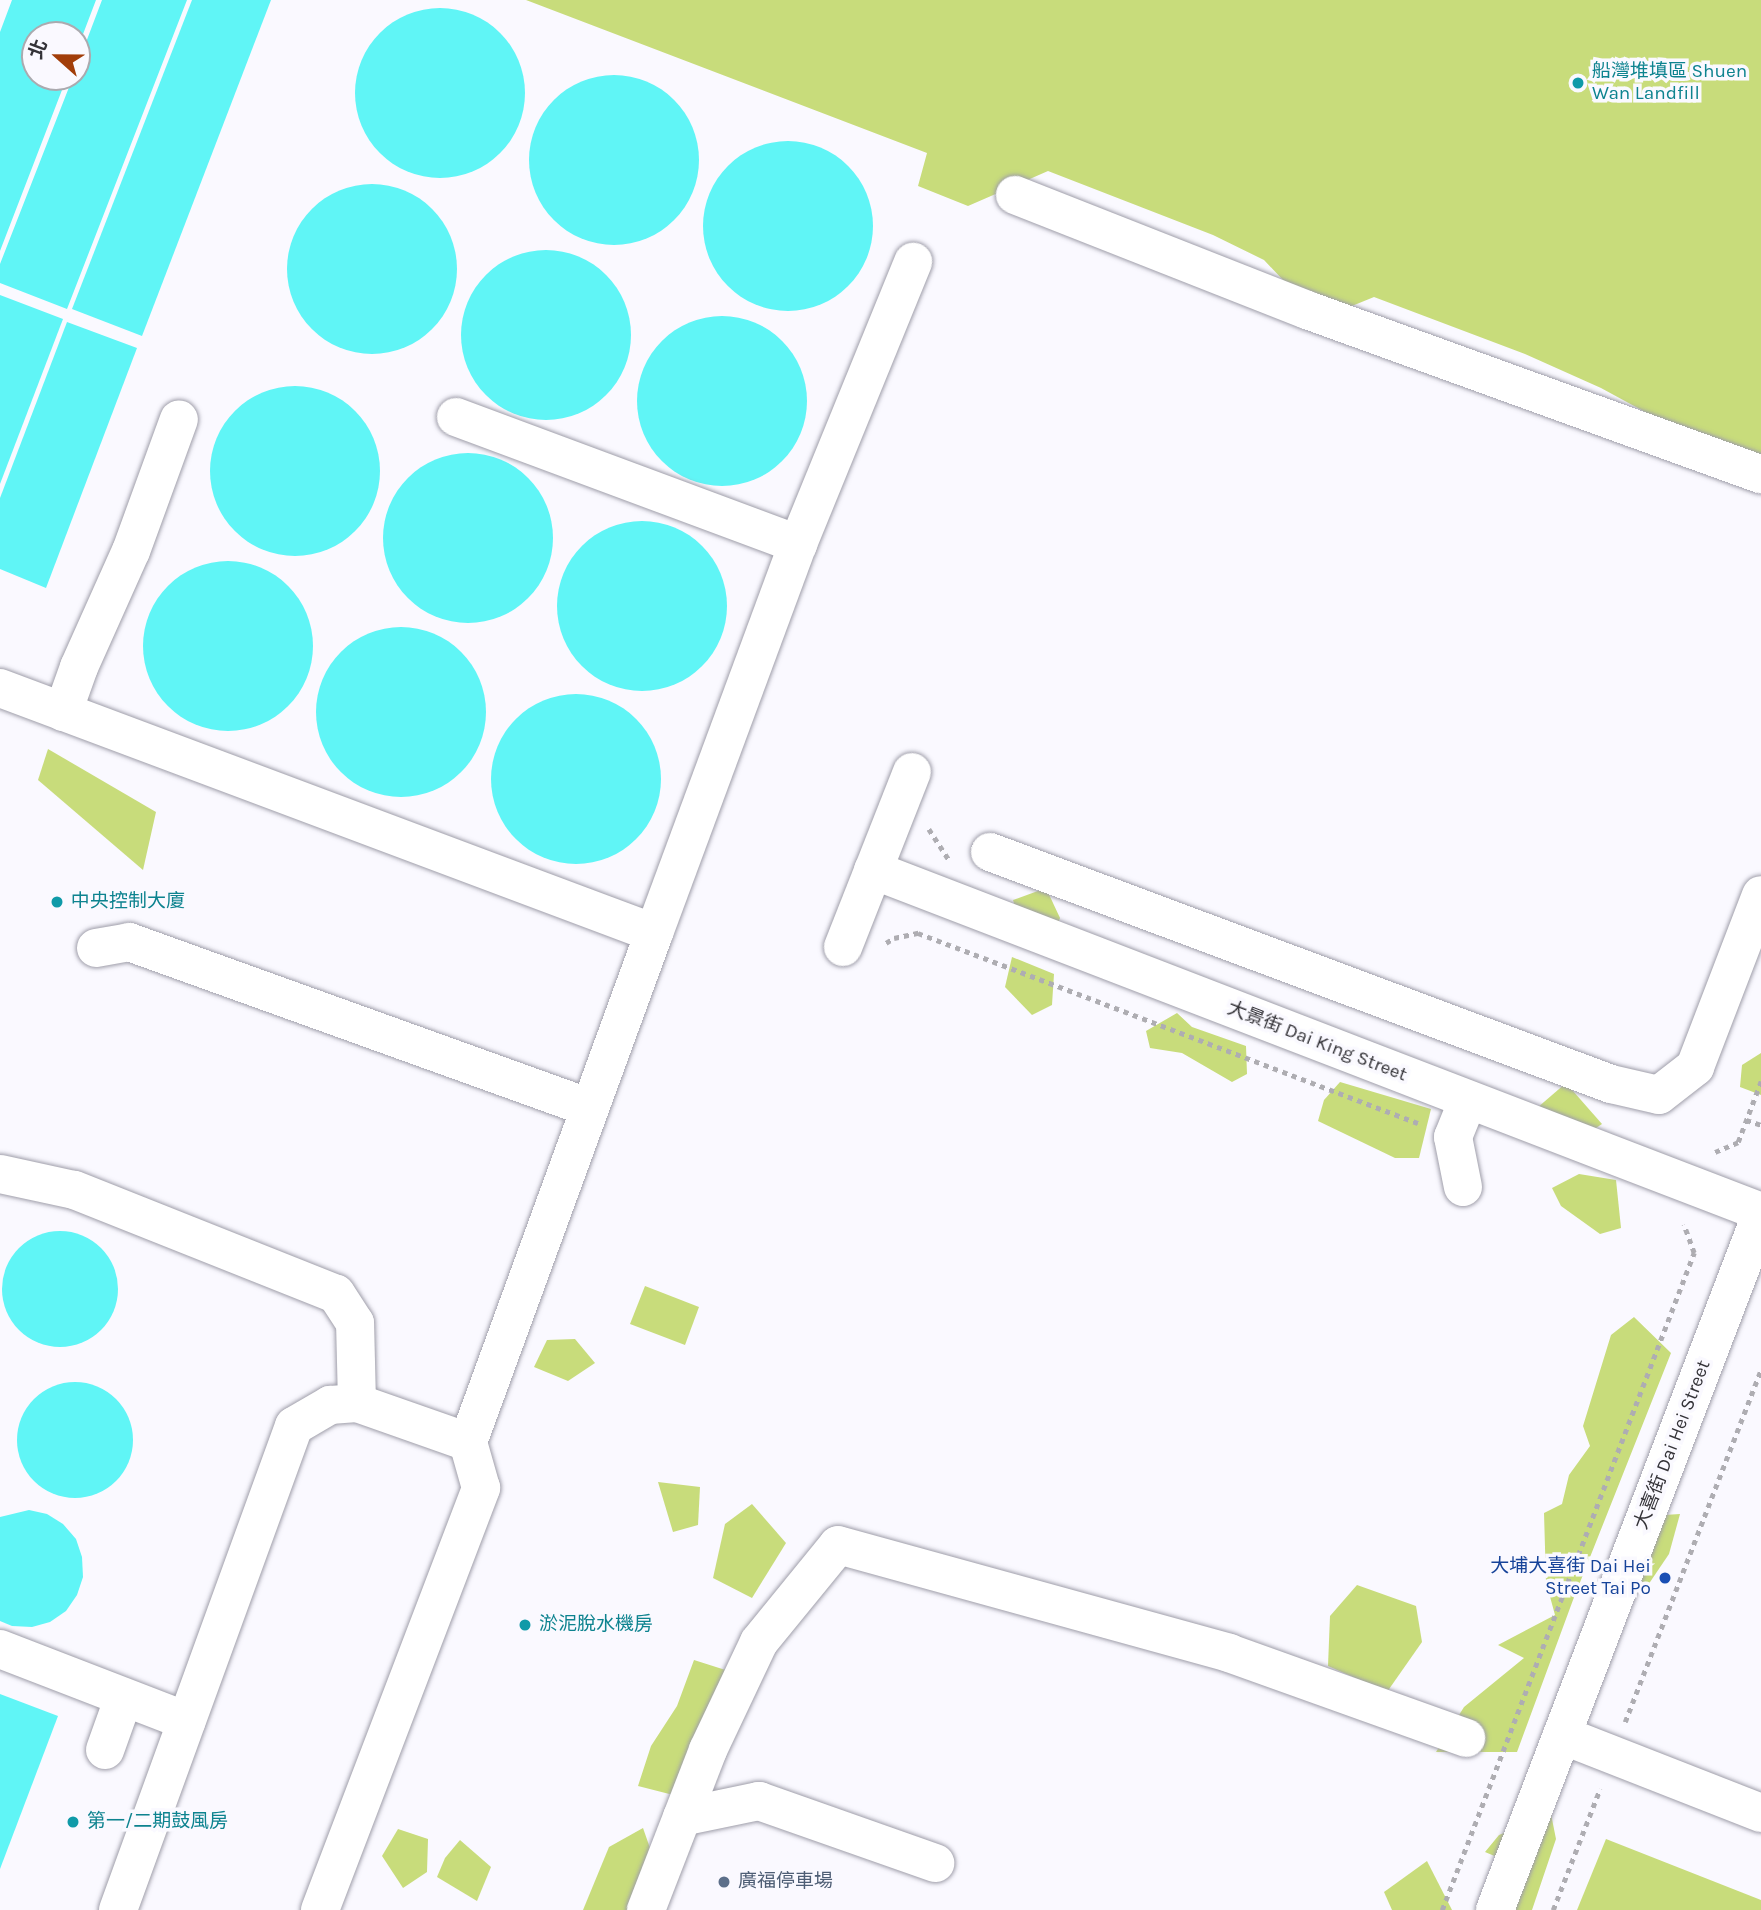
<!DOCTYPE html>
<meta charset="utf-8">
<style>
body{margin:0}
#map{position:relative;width:1761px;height:1910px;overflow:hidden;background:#faf9ff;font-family:Karla,"Noto Sans TC",sans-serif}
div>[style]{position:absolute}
.green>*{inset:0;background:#c8dc7b}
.water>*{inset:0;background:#60f5f6}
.round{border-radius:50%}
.path>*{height:4.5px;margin-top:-2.25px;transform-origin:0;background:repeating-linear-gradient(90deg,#aeadb2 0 5px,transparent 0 10px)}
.roads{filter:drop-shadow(0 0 2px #9f9eaa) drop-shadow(0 0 2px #9f9eaa)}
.minor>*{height:38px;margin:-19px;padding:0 19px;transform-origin:19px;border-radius:19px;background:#fff}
.dots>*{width:19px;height:19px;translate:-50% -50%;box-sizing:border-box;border:4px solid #faf9ff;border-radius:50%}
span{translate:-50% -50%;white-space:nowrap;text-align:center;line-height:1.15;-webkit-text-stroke:7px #faf9ff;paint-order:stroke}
.culture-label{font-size:19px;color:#0d838f}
.left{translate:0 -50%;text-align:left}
.street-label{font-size:19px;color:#343338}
.transit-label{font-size:19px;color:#164399}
.right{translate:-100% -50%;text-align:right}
.service-label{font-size:19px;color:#4e5e75}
.north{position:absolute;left:21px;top:21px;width:70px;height:70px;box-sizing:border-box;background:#faf9ff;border:2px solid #abaaaf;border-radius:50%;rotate:291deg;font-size:19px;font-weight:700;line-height:28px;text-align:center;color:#343338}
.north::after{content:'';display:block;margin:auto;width:24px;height:32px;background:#a23e0a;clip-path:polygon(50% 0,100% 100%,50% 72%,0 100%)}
</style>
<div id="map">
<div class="green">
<div style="clip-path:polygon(526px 0,1761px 0,1761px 489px,1669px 425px,1601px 388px,1525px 354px,1374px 297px,1320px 319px,1264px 260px,1213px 235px,1048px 171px,968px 206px,918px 186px,927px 153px)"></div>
<div style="clip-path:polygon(48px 749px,156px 812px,143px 870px,38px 780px)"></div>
<div style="clip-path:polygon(1046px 888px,1060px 918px,1050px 945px,1024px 937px,1013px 900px)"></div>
<div style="clip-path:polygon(1012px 957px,1054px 974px,1052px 1005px,1032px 1015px,1005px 987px)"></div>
<div style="clip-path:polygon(1177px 1013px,1192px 1027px,1246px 1046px,1247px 1074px,1232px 1082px,1182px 1053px,1150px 1048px,1146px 1031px)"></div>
<div style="clip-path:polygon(1761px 1053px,1761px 1095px,1740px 1087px,1742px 1065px)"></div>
<div style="clip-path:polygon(1340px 1082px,1431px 1109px,1419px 1158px,1395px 1158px,1318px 1121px,1324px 1100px)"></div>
<div style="clip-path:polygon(1566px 1083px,1602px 1124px,1587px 1134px,1537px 1108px)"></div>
<div style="clip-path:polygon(1579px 1174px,1616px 1180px,1621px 1228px,1600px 1234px,1561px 1206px,1552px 1188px)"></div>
<div style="clip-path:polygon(645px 1286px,699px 1307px,685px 1345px,630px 1324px)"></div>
<div style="clip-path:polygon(1634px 1317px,1671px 1353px,1573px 1600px,1517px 1752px,1436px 1752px,1464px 1707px,1524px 1658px,1498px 1645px,1555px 1615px,1546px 1582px,1544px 1513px,1562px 1504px,1569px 1475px,1590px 1446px,1583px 1426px,1611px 1335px)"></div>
<div style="clip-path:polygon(575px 1339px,595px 1363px,568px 1381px,534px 1367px,547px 1340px)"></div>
<div style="clip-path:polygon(658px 1482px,700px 1487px,698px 1525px,673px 1532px)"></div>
<div style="clip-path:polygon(752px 1504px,786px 1543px,752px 1598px,713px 1578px,725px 1524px)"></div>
<div style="clip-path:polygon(1680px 1514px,1669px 1554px,1646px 1588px,1620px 1549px,1664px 1515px)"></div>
<div style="clip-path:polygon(1357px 1585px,1416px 1606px,1422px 1642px,1387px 1692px,1328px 1666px,1330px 1616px)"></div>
<div style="clip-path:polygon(694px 1660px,738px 1674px,685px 1798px,638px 1786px,651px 1746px,677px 1706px)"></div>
<div style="clip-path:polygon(1551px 1814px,1556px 1839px,1532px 1910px,1498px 1910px,1528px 1870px,1485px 1852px,1499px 1835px)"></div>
<div style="clip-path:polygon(643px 1828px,657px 1868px,644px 1910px,583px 1910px,609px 1847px)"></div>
<div style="clip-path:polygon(398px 1829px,428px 1839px,427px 1872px,403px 1888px,382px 1856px)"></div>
<div style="clip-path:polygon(1606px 1839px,1761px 1900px,1761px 1910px,1577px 1910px)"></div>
<div style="clip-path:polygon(460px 1840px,491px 1867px,477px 1901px,437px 1877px,445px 1858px)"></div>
<div style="clip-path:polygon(1427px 1861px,1452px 1910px,1392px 1910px,1384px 1892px)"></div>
</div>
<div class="water">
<div style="clip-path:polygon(12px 0,96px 0,77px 50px,77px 35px,35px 35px,35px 77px,67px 77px,0 251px,0 32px)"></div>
<div style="clip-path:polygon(102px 0,187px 0,67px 309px,0 283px,0 264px,73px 77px,77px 77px,77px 66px)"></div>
<div style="clip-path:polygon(192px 0,271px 0,142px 336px,72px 309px)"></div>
<div class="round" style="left:355px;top:8px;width:170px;height:170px"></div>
<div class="round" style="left:529px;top:75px;width:170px;height:170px"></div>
<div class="round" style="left:703px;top:141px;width:170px;height:170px"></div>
<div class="round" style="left:287px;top:184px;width:170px;height:170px"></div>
<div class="round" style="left:461px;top:250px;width:170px;height:170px"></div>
<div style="clip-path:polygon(0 295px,63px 319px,0 484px)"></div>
<div class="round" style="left:637px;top:316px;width:170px;height:170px"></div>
<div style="clip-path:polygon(67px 322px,137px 348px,46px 588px,0 569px,0 498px)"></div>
<div class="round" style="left:210px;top:386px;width:170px;height:170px"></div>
<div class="round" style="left:383px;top:453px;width:170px;height:170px"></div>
<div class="round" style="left:557px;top:521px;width:170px;height:170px"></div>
<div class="round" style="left:143px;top:561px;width:170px;height:170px"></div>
<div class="round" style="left:316px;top:627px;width:170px;height:170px"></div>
<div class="round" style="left:491px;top:694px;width:170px;height:170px"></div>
<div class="round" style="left:2px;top:1231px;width:116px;height:116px"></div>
<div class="round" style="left:17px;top:1382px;width:116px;height:116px"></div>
<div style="clip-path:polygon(29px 1510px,47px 1514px,63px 1524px,76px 1539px,82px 1557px,83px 1577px,77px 1595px,66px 1611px,50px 1622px,32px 1627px,12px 1626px,0 1621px,0 1517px)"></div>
<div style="clip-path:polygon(0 1694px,58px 1716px,0 1869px)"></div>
</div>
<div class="path">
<div style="left:929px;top:829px;width:37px;rotate:57deg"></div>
<div style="left:886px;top:943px;width:9px;rotate:-32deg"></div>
<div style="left:894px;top:938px;width:25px;rotate:-12deg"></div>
<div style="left:918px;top:933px;width:535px;rotate:20.81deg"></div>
<div style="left:1746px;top:1120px;width:16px;rotate:18deg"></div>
<div style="left:1715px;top:1152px;width:25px;rotate:-23deg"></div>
<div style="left:1738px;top:1142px;width:65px;rotate:-69.3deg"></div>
<div style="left:1625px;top:1722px;width:377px;rotate:-68.9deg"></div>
<div style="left:1442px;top:1910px;width:704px;rotate:-69.02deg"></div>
<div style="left:1694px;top:1253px;width:30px;rotate:-110deg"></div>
<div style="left:1553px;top:1910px;width:130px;rotate:-68.8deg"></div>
</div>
<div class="roads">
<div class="minor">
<div style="left:1015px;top:195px;width:314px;rotate:21.5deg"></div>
<div style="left:1307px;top:310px;width:483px;rotate:19.9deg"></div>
<div style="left:456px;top:417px;width:365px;rotate:20.4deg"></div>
<div style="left:0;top:688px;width:698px;rotate:20.54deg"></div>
<div style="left:654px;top:933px;width:542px;rotate:110.07deg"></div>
<div style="left:468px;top:1442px;width:118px;rotate:-160.6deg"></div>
<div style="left:357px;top:1403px;width:80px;rotate:-91.4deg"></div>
<div style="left:355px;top:1323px;width:35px;rotate:-123deg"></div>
<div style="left:336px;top:1294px;width:282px;rotate:-158.3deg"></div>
<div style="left:74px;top:1190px;width:76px;rotate:-167.8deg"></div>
<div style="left:63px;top:712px;width:48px;rotate:-70.4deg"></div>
<div style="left:79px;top:667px;width:127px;rotate:-65.9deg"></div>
<div style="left:131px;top:551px;width:140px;rotate:-70deg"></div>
<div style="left:990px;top:852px;width:663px;rotate:20.49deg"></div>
<div style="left:1611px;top:1084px;width:49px;rotate:12.9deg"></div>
<div style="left:1659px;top:1095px;width:46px;rotate:-37.9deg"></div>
<div style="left:1695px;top:1067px;width:184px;rotate:-69deg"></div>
<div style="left:873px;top:870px;width:952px;rotate:21.06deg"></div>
<div style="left:654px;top:933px;width:415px;rotate:-69.7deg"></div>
<div style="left:798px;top:544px;width:305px;rotate:-67.8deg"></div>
<div style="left:843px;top:947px;width:188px;rotate:-68.5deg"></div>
<div style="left:96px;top:948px;width:34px;rotate:-10deg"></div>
<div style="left:129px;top:942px;width:490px;rotate:19.8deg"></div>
<div style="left:1463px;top:1187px;width:51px;rotate:-101.3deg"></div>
<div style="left:1453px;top:1137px;width:40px;rotate:-68deg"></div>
<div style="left:0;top:1649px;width:200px;rotate:21.1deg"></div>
<div style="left:1562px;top:1735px;width:214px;rotate:21.4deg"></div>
<div style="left:105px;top:1750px;width:56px;rotate:-70.3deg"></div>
<div style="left:682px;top:1817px;width:79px;rotate:-11.7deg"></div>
<div style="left:759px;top:1801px;width:187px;rotate:19.4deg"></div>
<div style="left:118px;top:1910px;width:515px;rotate:-70.02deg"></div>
<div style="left:294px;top:1426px;width:42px;rotate:-30.3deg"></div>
<div style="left:330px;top:1405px;width:27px;rotate:-4deg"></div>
<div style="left:320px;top:1910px;width:452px;rotate:-69.1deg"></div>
<div style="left:481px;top:1488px;width:48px;rotate:-105.8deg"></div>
<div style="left:646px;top:1910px;width:172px;rotate:-68.8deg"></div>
<div style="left:708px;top:1750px;width:119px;rotate:-64.7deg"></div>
<div style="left:759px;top:1642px;width:125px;rotate:-50.8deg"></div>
<div style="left:838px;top:1545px;width:406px;rotate:15.4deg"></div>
<div style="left:1229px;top:1653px;width:252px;rotate:19.7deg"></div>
<div style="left:1495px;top:1910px;width:744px;rotate:-69.06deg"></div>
</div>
</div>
<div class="dots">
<div style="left:1578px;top:83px;background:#0f9aa8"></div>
<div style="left:57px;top:902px;background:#0f9aa8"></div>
<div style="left:1665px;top:1578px;background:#1a4fb4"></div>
<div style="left:525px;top:1625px;background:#0f9aa8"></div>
<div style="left:73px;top:1822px;background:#0f9aa8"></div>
<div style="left:724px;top:1882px;background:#5c6f8a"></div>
</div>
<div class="culture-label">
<span class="left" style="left:1592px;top:83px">船灣堆填區 Shuen<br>Wan Landfill</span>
<span class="left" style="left:71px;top:902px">中央控制大廈</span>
<span class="left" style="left:539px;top:1625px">淤泥脫水機房</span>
<span class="left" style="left:87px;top:1822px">第一/二期鼓風房</span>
</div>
<div class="street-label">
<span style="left:1317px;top:1042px;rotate:21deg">大景街 Dai King Street</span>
<span style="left:1673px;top:1445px;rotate:-69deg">大喜街 Dai Hei Street</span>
</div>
<div class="transit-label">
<span class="right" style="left:1651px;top:1578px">大埔大喜街 Dai Hei<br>Street Tai Po</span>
</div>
<div class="service-label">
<span class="left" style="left:738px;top:1882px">廣福停車場</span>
</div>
<div class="north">北</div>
</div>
